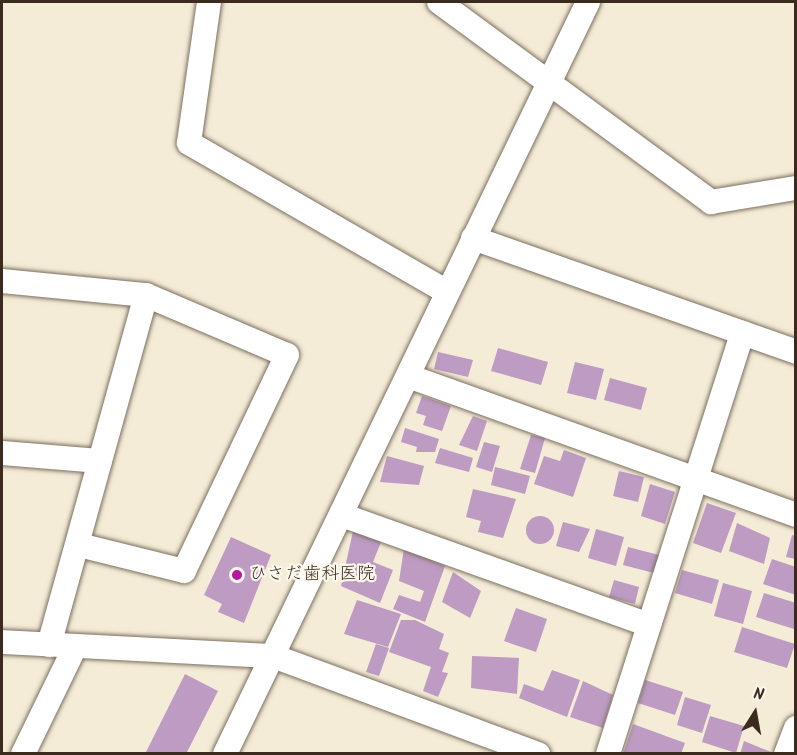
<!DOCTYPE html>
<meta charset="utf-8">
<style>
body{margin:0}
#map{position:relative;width:797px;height:755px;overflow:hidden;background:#f4ecd7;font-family:Kalam,"Klee One",sans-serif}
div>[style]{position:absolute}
.building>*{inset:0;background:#bd9bc2}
.round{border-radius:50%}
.roads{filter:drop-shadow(0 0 2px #7c6e5f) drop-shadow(0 0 2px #7c6e5f)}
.minor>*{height:24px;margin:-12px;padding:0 12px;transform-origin:12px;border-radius:12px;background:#fff}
.dots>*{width:16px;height:16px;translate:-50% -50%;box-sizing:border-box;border:3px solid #fbf7ec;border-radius:50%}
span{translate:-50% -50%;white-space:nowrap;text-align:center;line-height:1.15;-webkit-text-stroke:4.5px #fbf7ec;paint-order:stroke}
.poi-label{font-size:18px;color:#3b2a1e}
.left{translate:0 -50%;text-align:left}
.frame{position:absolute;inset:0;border:3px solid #3b2a1e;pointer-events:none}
.north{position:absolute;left:725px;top:683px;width:60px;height:60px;-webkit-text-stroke:4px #fbf7ec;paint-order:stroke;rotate:11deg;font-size:16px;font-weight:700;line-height:24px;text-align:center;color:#3b2a1e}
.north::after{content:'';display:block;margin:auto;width:21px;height:27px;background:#3b2a1e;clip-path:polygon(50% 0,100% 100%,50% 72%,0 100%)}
</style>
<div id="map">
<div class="building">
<div style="clip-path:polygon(498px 348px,548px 362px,541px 385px,491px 371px)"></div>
<div style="clip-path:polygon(438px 352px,473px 360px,468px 377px,434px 369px)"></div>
<div style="clip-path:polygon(575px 362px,604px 369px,596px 400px,567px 393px)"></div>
<div style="clip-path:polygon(610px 378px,647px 388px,641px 410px,604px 400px)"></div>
<div style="clip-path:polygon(422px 396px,451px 406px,442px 431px,423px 425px,426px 416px,416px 413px)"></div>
<div style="clip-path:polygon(473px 416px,487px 421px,477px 451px,459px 445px)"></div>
<div style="clip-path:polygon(405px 428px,439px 439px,435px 452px,416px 452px,417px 447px,401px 442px)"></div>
<div style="clip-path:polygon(531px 435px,545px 438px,535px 473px,520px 469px)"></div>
<div style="clip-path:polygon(484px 442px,500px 446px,492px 472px,476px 467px)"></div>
<div style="clip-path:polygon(440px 448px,473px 458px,469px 472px,435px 463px)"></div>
<div style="clip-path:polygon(564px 450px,586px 458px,573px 497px,534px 484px,544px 456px,560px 461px)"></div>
<div style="clip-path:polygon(387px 456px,424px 466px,419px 485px,380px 482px)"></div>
<div style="clip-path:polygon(495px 467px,530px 476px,525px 494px,491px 485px)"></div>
<div style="clip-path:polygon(619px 471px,644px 477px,638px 502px,613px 496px)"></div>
<div style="clip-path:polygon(650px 484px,675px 492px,665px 524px,641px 516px)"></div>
<div style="clip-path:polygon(473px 489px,516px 499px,503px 538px,478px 532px,481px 521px,466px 517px)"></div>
<div style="clip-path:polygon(707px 503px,736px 513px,721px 553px,693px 543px)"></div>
<div class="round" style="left:526px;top:516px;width:28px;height:28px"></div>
<div style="clip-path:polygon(563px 522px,590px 529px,579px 552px,556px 546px)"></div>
<div style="clip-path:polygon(737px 523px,770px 538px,764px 564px,729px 551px)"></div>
<div style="clip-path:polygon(596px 529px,624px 537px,616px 566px,588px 558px)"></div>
<div style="clip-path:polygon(353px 531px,381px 542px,373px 562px,393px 570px,380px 603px,341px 586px)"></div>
<div style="clip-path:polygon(792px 535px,796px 536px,796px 559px,786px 557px)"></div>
<div style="clip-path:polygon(231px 537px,271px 555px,244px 623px,218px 612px,222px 604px,204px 595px)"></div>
<div style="clip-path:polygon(628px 547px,659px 555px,654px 573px,623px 565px)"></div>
<div style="clip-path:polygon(404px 548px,445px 566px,425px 622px,393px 609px,399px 595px,420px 602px,424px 591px,399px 581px)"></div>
<div style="clip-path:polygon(772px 559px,796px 567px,796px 595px,763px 584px)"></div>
<div style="clip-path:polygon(682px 570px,719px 580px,712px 604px,675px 593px)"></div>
<div style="clip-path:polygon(453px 572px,481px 591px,470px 618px,442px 602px)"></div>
<div style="clip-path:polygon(614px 580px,639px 587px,635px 604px,609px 597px)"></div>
<div style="clip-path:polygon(723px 583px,752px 591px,743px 624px,714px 616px)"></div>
<div style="clip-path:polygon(764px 593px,796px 603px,794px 629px,756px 617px)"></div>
<div style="clip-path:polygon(357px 600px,401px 614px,388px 647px,344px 634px)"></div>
<div style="clip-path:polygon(516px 608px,547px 619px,536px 652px,504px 641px)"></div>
<div style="clip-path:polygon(401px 620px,415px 620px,444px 634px,439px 649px,449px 653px,442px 672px,448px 673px,438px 697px,423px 691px,431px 667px,389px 652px)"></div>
<div style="clip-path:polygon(742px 627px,795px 644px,787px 668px,734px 652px)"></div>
<div style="clip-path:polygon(376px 644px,389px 648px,379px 676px,366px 672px)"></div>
<div style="clip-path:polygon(472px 656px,519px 658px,517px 694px,471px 688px)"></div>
<div style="clip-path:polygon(552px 670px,580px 680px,567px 717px,519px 698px,524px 684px,543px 691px)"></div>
<div style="clip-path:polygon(185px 674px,218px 691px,186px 754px,145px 754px)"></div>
<div style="clip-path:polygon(645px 680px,683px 692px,675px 715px,638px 703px)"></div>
<div style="clip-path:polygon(583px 681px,613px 695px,603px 728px,570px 717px)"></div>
<div style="clip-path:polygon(685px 697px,711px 705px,702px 733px,677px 725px)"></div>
<div style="clip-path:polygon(710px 716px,744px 726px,736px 753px,702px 742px)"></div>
<div style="clip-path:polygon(633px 724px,685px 743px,681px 754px,623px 754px)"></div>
<div style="clip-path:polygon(744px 741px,771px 752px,771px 754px,740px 754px)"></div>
</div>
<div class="roads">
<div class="minor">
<div style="left:209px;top:2px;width:142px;rotate:98.1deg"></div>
<div style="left:189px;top:143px;width:298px;rotate:30deg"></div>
<div style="left:439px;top:2px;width:338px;rotate:36.3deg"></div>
<div style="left:711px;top:202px;width:86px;rotate:-9.4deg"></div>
<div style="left:473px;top:238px;width:343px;rotate:19.4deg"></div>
<div style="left:2px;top:281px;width:145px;rotate:5.6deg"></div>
<div style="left:146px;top:295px;width:153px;rotate:23.1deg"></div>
<div style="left:287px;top:355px;width:239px;rotate:115.5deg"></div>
<div style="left:184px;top:571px;width:108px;rotate:-166.1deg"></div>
<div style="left:408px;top:376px;width:412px;rotate:19.7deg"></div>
<div style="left:2px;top:453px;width:98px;rotate:4.7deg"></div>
<div style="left:342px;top:515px;width:326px;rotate:19.7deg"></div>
<div style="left:2px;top:642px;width:271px;rotate:3deg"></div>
<div style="left:273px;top:656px;width:283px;rotate:20.3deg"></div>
<div style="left:49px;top:645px;width:363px;rotate:-74.5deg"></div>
<div style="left:23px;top:754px;width:119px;rotate:-64.1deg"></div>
<div style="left:225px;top:754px;width:835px;rotate:-64.23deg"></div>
<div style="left:608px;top:754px;width:442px;rotate:-72.3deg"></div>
<div style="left:786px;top:754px;width:28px;rotate:-69deg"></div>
</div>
</div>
<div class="dots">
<div style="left:237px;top:575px;background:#b5179e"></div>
</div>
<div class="poi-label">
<span class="left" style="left:249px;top:575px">ひさだ歯科医院</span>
</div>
<div class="frame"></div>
<div class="north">N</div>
</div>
